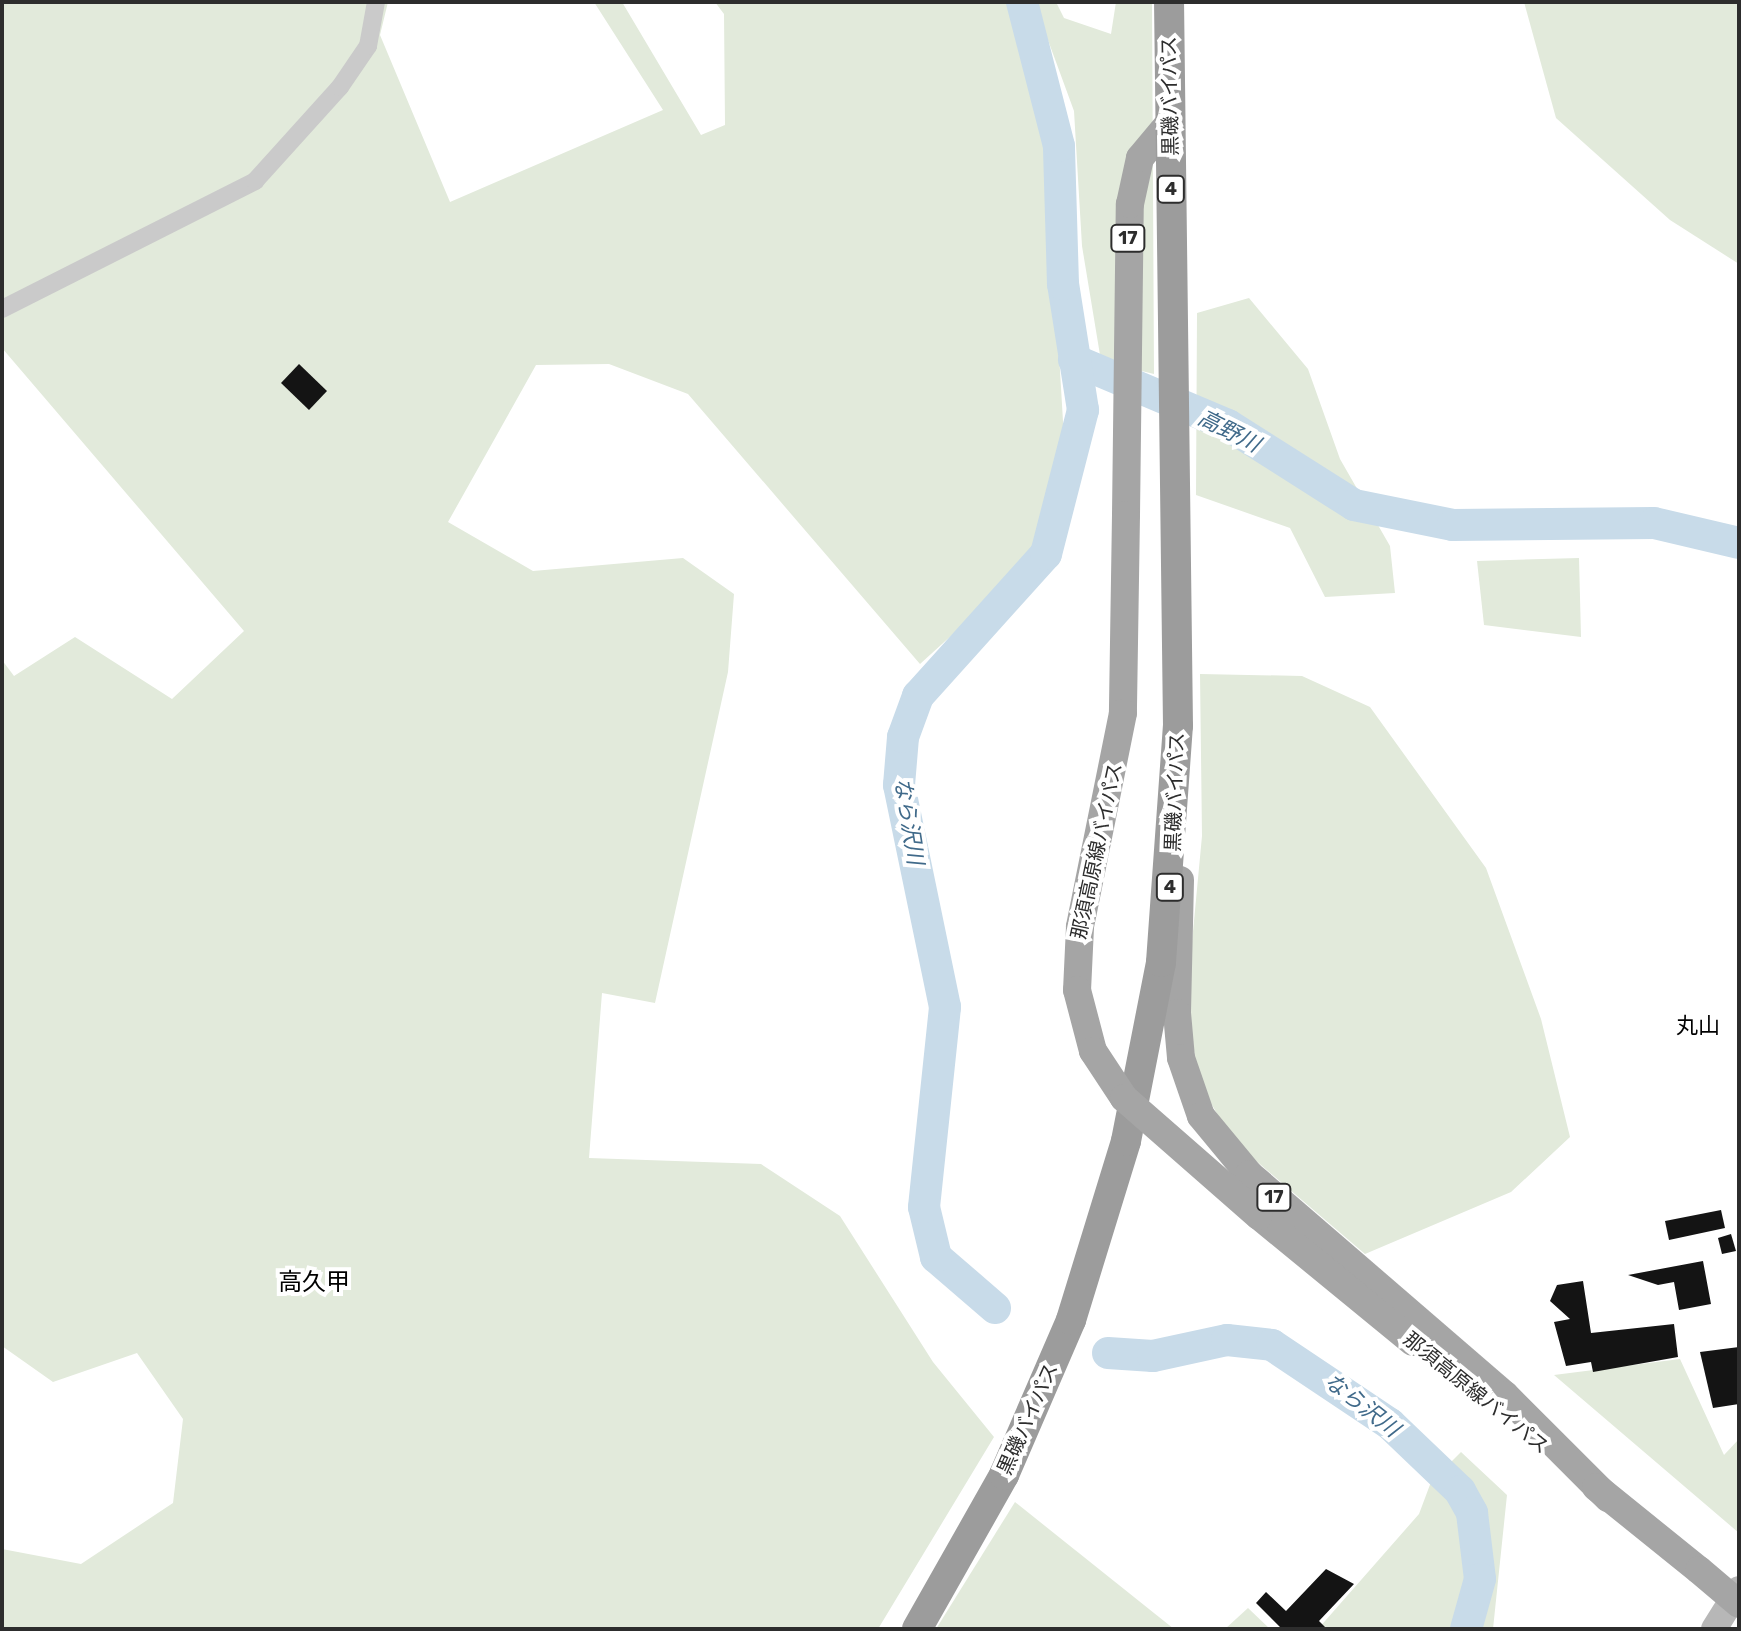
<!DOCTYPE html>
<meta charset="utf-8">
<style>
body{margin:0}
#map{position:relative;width:1741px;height:1631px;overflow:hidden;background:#fff;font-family:Rubik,"Noto Sans JP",sans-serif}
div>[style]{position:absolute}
.green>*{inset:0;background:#e2eadb}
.river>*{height:32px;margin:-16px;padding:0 16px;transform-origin:16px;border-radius:16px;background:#c8dbe9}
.building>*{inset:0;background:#141414}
.minor>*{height:18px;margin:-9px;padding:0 9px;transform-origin:9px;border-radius:9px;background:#cacaca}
.secondary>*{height:26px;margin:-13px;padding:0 13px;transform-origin:13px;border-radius:13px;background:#b7b7b7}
.primary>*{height:28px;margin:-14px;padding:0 14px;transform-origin:14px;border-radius:14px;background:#a5a5a5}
.trunk>*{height:30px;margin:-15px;padding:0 15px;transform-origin:15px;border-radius:15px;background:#9c9c9c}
.primary-bridge>*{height:28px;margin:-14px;padding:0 14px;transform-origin:14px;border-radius:14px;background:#a5a5a5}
span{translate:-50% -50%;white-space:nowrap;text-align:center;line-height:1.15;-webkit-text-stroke:8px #fff;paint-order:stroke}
.shield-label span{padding:2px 6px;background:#fff;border:2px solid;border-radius:6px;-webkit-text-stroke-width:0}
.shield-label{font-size:18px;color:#2d2d2d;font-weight:700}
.street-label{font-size:20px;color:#2d2d2d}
.water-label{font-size:22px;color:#406a8a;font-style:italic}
.neighbourhood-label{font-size:22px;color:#000}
.quarter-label{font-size:24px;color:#000}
.frame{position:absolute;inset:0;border:4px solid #2d2d2d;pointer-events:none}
</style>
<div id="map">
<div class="green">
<div style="clip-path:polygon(2px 2px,388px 2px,380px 35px,450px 202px,663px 110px,594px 2px,622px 2px,701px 135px,725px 125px,724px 14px,715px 2px,1007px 2px,1046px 134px,1065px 455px,1036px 545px,997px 594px,920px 664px,688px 394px,609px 364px,536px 365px,448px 522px,533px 571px,683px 558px,734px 594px,728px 672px,655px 1003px,602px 993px,589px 1158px,761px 1164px,840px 1216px,933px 1362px,994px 1437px,878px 1629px,2px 1629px,2px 1549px,81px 1564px,173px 1503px,183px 1419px,137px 1353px,53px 1382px,2px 1346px,2px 660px,14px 676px,75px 637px,172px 699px,244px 631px,2px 348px)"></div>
<div style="clip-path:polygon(1034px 2px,1056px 2px,1064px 18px,1111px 34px,1116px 2px,1152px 2px,1154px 374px,1101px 361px,1082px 246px,1074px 111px)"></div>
<div style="clip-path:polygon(1524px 2px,1739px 2px,1739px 264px,1670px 220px,1556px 118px)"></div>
<div style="clip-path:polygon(1249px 298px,1308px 369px,1340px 459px,1390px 546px,1395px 593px,1325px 597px,1290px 528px,1196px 495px,1197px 313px)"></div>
<div style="clip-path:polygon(1579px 558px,1581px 637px,1484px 625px,1477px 561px)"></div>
<div style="clip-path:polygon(1200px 674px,1302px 676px,1370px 707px,1486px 868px,1541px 1019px,1570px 1137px,1511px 1192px,1365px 1254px,1233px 1141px,1198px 1081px,1187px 995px,1202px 836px)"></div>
<div style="clip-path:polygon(1680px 1359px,1724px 1455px,1739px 1439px,1739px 1533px,1554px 1375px)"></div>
<div style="clip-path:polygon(1461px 1452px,1507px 1495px,1493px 1629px,1318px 1629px,1419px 1514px,1431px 1482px)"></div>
<div style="clip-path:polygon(1015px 1502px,1174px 1629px,936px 1629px)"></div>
<div style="clip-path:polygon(1248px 1608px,1270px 1629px,1225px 1629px)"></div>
</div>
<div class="river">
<div style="left:1074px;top:360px;width:167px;rotate:22.9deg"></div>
<div style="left:1228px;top:425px;width:149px;rotate:32.4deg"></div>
<div style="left:1354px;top:505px;width:101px;rotate:11.4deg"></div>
<div style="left:1453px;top:525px;width:201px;rotate:-0.6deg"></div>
<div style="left:1654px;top:523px;width:87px;rotate:13.2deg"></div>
<div style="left:995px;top:1308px;width:78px;rotate:-139.2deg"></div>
<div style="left:936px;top:1257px;width:51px;rotate:-103.5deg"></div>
<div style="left:924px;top:1207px;width:201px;rotate:-84deg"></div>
<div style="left:945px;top:1007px;width:227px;rotate:-101.7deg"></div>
<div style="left:899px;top:785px;width:48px;rotate:-85.2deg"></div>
<div style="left:903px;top:737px;width:44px;rotate:-69.9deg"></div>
<div style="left:918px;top:696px;width:191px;rotate:-48deg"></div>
<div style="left:1046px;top:554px;width:149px;rotate:-75.6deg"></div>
<div style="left:1083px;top:410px;width:128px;rotate:-99deg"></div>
<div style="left:1063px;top:284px;width:138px;rotate:-91.7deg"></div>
<div style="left:1059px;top:146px;width:149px;rotate:-104.4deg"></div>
<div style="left:1108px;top:1353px;width:45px;rotate:3.8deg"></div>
<div style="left:1153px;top:1356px;width:76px;rotate:-12.2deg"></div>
<div style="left:1227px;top:1340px;width:45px;rotate:6.3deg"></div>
<div style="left:1272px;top:1345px;width:142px;rotate:33.8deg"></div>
<div style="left:1390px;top:1424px;width:97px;rotate:43.7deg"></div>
<div style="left:1460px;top:1491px;width:25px;rotate:61deg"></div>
<div style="left:1472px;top:1513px;width:66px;rotate:83.1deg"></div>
<div style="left:1480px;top:1579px;width:52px;rotate:105.6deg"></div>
</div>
<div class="building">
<div style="clip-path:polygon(299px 364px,327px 391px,309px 410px,281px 383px)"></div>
<div style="clip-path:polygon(1721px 1210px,1725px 1228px,1669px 1240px,1665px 1221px)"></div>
<div style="clip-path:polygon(1731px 1234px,1736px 1251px,1722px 1254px,1718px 1238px)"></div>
<div style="clip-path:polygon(1703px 1261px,1711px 1304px,1679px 1310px,1674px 1282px,1658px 1285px,1628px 1275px)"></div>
<div style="clip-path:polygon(1583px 1281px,1591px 1333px,1674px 1324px,1678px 1357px,1593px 1372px,1591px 1362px,1566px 1366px,1554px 1322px,1570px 1319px,1550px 1301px,1557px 1285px)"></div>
<div style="clip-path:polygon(1739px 1347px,1739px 1404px,1713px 1408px,1700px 1352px)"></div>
<div style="clip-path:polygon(1326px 1569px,1354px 1584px,1319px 1621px,1327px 1629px,1282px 1629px,1256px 1603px,1266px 1592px,1286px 1611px)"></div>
</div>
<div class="minor">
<div style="left:2px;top:309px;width:284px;rotate:-26.8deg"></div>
<div style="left:255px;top:181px;width:127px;rotate:-47.9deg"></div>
<div style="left:340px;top:87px;width:50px;rotate:-55.7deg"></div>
<div style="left:368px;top:46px;width:45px;rotate:-79.7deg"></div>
</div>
<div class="secondary">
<div style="left:1714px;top:1629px;width:47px;rotate:-58deg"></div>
</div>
<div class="primary">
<div style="left:1126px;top:515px;width:311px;rotate:-89.3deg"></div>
<div style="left:1130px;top:204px;width:47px;rotate:-77.7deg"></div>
<div style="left:1140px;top:158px;width:47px;rotate:-50.2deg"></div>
<div style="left:1180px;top:880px;width:133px;rotate:91.3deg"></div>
<div style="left:1177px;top:1013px;width:45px;rotate:84.9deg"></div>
<div style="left:1181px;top:1058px;width:61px;rotate:71deg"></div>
<div style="left:1201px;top:1116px;width:75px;rotate:50.4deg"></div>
<div style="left:1249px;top:1174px;width:338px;rotate:40.8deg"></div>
<div style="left:1505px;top:1395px;width:146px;rotate:45deg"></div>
<div style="left:1259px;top:1216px;width:199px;rotate:39.3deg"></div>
<div style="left:1596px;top:1487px;width:132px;rotate:38.9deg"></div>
</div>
<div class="trunk">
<div style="left:917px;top:1629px;width:177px;rotate:-60.5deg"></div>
<div style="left:1004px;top:1475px;width:169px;rotate:-66.6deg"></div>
<div style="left:1071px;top:1320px;width:187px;rotate:-72.9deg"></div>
<div style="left:1126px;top:1141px;width:182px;rotate:-78.9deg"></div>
<div style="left:1161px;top:962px;width:237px;rotate:-85.9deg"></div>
<div style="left:1178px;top:726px;width:724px;rotate:-90.71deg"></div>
</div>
<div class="primary-bridge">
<div style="left:1126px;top:515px;width:198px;rotate:90.9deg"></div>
<div style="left:1123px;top:713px;width:218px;rotate:101.4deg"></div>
<div style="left:1080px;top:927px;width:63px;rotate:92.7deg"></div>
<div style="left:1077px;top:990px;width:63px;rotate:75.3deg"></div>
<div style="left:1093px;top:1051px;width:56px;rotate:56.6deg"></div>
<div style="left:1124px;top:1098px;width:179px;rotate:41.2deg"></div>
<div style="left:1699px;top:1570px;width:52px;rotate:40.4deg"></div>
</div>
<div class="shield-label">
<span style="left:1171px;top:189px">4</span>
<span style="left:1128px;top:238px">17</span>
<span style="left:1170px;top:887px">4</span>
<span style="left:1274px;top:1197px">17</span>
</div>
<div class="street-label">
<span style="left:1170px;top:96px;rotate:-91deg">黒磯バイパス</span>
<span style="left:1175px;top:792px;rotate:-88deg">黒磯バイパス</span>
<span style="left:1097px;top:851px;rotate:-78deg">那須高原線バイパス</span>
<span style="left:1476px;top:1393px;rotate:39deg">那須高原線バイパス</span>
<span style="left:1028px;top:1419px;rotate:-66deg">黒磯バイパス</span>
</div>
<div class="water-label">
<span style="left:1229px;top:431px;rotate:27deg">高野川</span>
<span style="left:909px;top:821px;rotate:81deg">なら沢川</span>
<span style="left:1362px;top:1405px;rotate:38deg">なら沢川</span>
</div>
<div class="neighbourhood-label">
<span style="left:1698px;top:1026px">丸山</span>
</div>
<div class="quarter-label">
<span style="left:314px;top:1283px">高久甲</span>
</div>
<div class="frame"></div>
</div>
